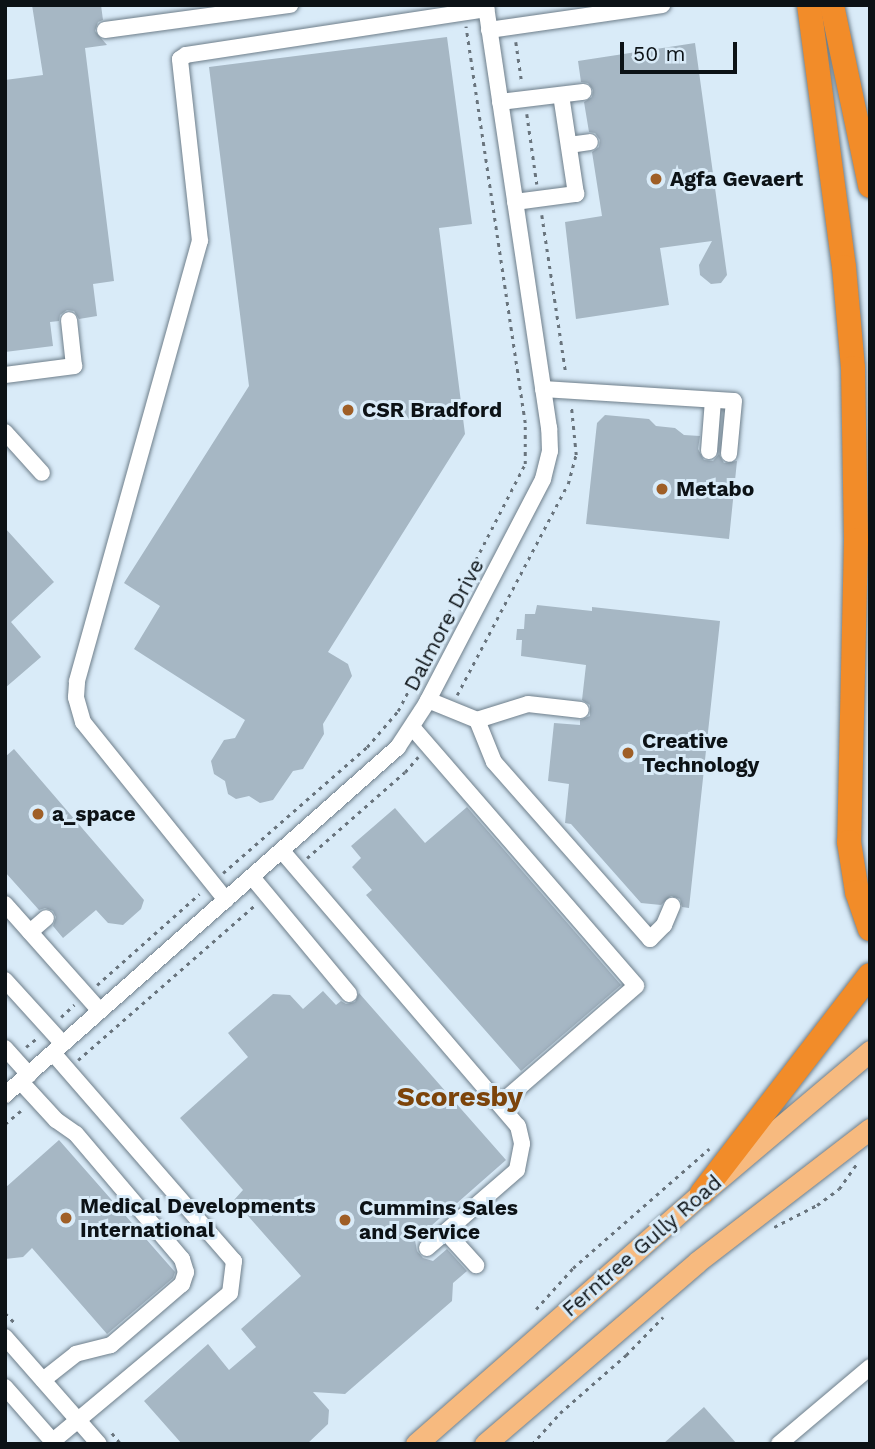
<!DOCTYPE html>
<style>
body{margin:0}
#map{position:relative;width:875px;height:1449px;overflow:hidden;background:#d9ebf8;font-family:"Work Sans",sans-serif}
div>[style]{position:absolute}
.building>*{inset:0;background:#a6b7c4}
.path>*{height:2.5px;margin-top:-1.25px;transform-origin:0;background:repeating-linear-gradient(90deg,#69747d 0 3.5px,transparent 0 8.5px)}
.roads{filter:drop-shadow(0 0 2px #6e7e8a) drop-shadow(0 0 2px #6e7e8a)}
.minor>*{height:16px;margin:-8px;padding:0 8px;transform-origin:8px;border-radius:8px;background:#fff}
.major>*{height:21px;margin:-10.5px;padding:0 10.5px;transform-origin:10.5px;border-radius:10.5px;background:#f7ba7f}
.highway>*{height:24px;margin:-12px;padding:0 12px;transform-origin:12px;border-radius:12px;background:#f28c29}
.dots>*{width:19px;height:19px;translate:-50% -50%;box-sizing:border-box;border:4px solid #d9ebf8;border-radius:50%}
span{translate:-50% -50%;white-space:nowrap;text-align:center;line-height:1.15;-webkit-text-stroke:6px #d9ebf8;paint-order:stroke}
.poi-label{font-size:21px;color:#0c1216;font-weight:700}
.left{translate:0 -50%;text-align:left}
.street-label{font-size:21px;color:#0c1216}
.district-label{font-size:28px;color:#7c440b;font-weight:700}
.frame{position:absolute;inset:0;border:7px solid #0c1216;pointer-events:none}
.scale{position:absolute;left:620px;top:42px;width:117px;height:32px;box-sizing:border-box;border:4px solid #0c1216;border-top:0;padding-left:9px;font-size:21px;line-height:24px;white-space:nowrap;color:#0c1216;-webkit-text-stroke:5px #d9ebf8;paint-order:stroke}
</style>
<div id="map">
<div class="building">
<div style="clip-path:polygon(32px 5px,101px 5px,103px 20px,98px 22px,95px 31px,107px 45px,85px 48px,114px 281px,93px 284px,97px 316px,79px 319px,74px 311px,67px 310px,60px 315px,59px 321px,50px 322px,53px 346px,5px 352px,5px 80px,43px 75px)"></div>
<div style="clip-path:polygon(447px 37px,472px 224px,439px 228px,465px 434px,328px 652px,348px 664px,352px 676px,323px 724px,324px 734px,303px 769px,293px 771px,273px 800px,260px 803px,249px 796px,236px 799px,228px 794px,225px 781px,214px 774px,211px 761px,224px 740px,235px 738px,245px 720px,134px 649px,160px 606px,124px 583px,249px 386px,209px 67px)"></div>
<div style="clip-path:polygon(695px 43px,727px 275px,721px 283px,711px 284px,700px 275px,699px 265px,712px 241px,660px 248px,669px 305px,576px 319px,565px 222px,602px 216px,592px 152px,599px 147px,600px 140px,595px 133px,589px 132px,584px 102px,592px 97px,593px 90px,588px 83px,581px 82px,578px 61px)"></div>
<div style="clip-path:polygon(605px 415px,649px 419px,656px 426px,675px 428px,684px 435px,700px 436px,698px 449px,704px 460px,713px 461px,719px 454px,724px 463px,737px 461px,729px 539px,586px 524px,597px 423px)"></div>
<div style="clip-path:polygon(5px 528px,54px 582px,11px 622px,41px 657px,5px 688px)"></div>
<div style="clip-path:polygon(537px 605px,592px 611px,592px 607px,720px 621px,689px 908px,682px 907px,680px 899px,671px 896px,661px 905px,641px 903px,571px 824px,565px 823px,569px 784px,548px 781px,554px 723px,580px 725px,580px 720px,590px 716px,590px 705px,582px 700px,586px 665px,521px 656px,522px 640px,516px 640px,517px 629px,524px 629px,525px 614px,535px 614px)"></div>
<div style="clip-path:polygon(14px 749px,144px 900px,141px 909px,123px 925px,108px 923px,96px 910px,63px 938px,53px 926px,56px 917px,53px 911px,45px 908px,39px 910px,5px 872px,5px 757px)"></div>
<div style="clip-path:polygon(467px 807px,621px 985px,521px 1071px,366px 895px,372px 890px,352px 867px,361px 858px,351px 846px,395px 808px,425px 843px)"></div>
<div style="clip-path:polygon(323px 991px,336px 1005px,341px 1001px,346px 1004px,355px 1002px,359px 993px,506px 1160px,415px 1240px,417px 1251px,423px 1258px,433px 1261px,447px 1249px,467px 1271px,453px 1283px,452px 1301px,345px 1394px,313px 1392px,329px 1410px,328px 1424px,307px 1444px,182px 1444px,144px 1401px,208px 1344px,229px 1370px,256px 1347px,241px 1329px,301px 1276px,234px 1200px,243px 1190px,180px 1118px,248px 1057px,228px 1033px,273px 994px,290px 995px,303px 1009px)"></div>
<div style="clip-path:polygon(59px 1140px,175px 1272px,173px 1278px,107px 1334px,32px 1248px,23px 1257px,5px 1259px,5px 1188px)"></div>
<div style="clip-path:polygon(704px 1407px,737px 1444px,663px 1444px)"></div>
</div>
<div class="path">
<div style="left:516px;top:42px;width:41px;rotate:81.7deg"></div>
<div style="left:527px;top:114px;width:71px;rotate:81.9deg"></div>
<div style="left:542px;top:215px;width:161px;rotate:81.4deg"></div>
<div style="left:457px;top:695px;width:238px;rotate:-62.3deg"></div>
<div style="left:568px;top:484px;width:30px;rotate:-75deg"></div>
<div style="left:576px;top:455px;width:50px;rotate:-95.7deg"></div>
<div style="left:307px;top:858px;width:130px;rotate:-41.3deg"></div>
<div style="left:405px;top:772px;width:20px;rotate:-49deg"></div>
<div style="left:223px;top:873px;width:191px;rotate:-41.2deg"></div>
<div style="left:367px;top:747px;width:48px;rotate:-49.3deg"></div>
<div style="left:398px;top:711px;width:278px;rotate:-62.8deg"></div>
<div style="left:525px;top:464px;width:41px;rotate:-90deg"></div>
<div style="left:525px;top:423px;width:401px;rotate:-98.5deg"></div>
<div style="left:97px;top:985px;width:137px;rotate:-41.7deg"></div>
<div style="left:61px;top:1017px;width:18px;rotate:-43deg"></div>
<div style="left:26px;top:1047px;width:14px;rotate:-39deg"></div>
<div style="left:78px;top:1060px;width:235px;rotate:-41.2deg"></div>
<div style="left:5px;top:1124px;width:25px;rotate:-40deg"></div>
<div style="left:774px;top:1227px;width:48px;rotate:-27.1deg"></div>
<div style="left:817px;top:1205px;width:27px;rotate:-36deg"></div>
<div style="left:839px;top:1189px;width:33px;rotate:-55deg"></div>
<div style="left:536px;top:1309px;width:55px;rotate:-47.9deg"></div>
<div style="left:573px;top:1268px;width:181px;rotate:-41.2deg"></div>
<div style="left:5px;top:1313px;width:14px;rotate:45deg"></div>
<div style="left:112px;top:1433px;width:14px;rotate:51deg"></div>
<div style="left:532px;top:1444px;width:42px;rotate:-47.9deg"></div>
<div style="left:560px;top:1413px;width:88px;rotate:-41.3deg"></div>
<div style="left:626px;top:1355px;width:53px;rotate:-45.8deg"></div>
</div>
<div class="roads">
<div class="minor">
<div style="left:105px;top:30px;width:187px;rotate:-7.7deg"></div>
<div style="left:489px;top:30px;width:175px;rotate:-8.2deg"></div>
<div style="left:500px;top:102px;width:84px;rotate:-6.9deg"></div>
<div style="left:569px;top:145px;width:21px;rotate:-8deg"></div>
<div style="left:515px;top:202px;width:62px;rotate:-7.5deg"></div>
<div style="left:576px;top:194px;width:100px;rotate:-98.6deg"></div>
<div style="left:5px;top:375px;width:70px;rotate:-7.4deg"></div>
<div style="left:74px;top:366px;width:46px;rotate:-96.2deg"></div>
<div style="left:543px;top:389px;width:191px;rotate:3.6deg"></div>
<div style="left:734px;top:401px;width:53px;rotate:95.4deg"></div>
<div style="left:5px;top:432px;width:55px;rotate:47.9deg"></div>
<div style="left:709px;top:451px;width:51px;rotate:-85.5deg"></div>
<div style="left:428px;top:700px;width:53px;rotate:22.2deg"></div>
<div style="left:477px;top:720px;width:45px;rotate:68deg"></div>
<div style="left:494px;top:762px;width:236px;rotate:48.6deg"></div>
<div style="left:650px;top:939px;width:20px;rotate:-45deg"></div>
<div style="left:664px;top:925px;width:21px;rotate:-67deg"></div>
<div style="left:477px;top:720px;width:53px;rotate:-17.4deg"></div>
<div style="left:528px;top:704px;width:53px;rotate:6.5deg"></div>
<div style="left:412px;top:727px;width:342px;rotate:49.1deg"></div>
<div style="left:636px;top:986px;width:180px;rotate:139.1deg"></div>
<div style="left:282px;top:851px;width:362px;rotate:49.4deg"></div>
<div style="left:518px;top:1126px;width:18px;rotate:77deg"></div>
<div style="left:522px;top:1144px;width:26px;rotate:101deg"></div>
<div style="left:517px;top:1170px;width:119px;rotate:139.1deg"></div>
<div style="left:252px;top:877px;width:152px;rotate:50.3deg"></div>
<div style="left:226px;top:900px;width:228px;rotate:-128.8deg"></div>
<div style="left:83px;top:722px;width:26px;rotate:-106deg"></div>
<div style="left:76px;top:697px;width:16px;rotate:-86deg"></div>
<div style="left:77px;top:681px;width:457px;rotate:-74.4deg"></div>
<div style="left:200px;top:241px;width:183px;rotate:-96.3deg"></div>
<div style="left:180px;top:59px;width:7px;rotate:-34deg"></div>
<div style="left:186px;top:55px;width:304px;rotate:-8.7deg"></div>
<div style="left:5px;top:904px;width:143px;rotate:48.4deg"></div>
<div style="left:30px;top:932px;width:21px;rotate:-41deg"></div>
<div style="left:5px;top:980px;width:86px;rotate:47.8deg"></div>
<div style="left:5px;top:1048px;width:36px;rotate:48deg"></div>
<div style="left:53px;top:1053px;width:276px;rotate:49deg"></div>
<div style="left:234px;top:1261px;width:32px;rotate:97deg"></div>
<div style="left:230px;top:1293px;width:231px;rotate:140.1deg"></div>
<div style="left:21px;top:1082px;width:52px;rotate:47.4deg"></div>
<div style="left:56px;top:1120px;width:24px;rotate:35deg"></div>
<div style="left:76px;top:1134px;width:164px;rotate:49.7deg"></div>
<div style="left:182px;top:1259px;width:14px;rotate:73deg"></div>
<div style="left:186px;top:1272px;width:13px;rotate:108deg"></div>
<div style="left:182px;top:1284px;width:94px;rotate:139.3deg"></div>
<div style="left:111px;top:1345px;width:36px;rotate:166deg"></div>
<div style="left:76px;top:1354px;width:42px;rotate:141.8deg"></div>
<div style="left:5px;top:1095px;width:525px;rotate:-41.52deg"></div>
<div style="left:398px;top:747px;width:51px;rotate:-56.9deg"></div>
<div style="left:426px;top:704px;width:254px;rotate:-62.5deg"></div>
<div style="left:543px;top:479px;width:29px;rotate:-76deg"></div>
<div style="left:550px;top:451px;width:23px;rotate:-92deg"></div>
<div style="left:549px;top:428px;width:428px;rotate:-98.5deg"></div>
<div style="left:446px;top:1232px;width:45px;rotate:47.7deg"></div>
<div style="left:5px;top:1337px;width:142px;rotate:48.7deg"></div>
<div style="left:5px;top:1387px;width:76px;rotate:48.7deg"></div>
<div style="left:779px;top:1444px;width:119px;rotate:-40.2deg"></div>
</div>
<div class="major">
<div style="left:416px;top:1444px;width:381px;rotate:-41.3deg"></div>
<div style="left:702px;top:1193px;width:220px;rotate:-40.2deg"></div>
<div style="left:485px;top:1444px;width:279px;rotate:-40.6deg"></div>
<div style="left:697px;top:1262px;width:218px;rotate:-37.6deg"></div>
</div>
<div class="highway">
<div style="left:809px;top:5px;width:264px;rotate:82.4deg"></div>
<div style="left:844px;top:267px;width:101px;rotate:84.9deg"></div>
<div style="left:853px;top:368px;width:172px;rotate:89deg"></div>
<div style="left:856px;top:540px;width:302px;rotate:91.3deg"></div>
<div style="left:849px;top:842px;width:51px;rotate:80.9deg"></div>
<div style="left:857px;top:892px;width:39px;rotate:71deg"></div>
<div style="left:832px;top:5px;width:185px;rotate:78.1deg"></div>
<div style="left:702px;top:1193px;width:275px;rotate:-52.4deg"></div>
</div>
</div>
<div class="dots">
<div style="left:656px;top:179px;background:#9f5f27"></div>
<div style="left:348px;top:410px;background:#9f5f27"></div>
<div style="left:662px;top:489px;background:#9f5f27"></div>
<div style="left:628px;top:753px;background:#9f5f27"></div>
<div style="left:38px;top:814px;background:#9f5f27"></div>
<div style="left:66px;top:1218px;background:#9f5f27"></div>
<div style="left:345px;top:1220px;background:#9f5f27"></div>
</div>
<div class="poi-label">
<span class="left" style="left:670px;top:179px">Agfa Gevaert</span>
<span class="left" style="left:362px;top:410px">CSR Bradford</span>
<span class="left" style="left:676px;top:489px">Metabo</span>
<span class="left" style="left:642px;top:753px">Creative<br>Technology</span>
<span class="left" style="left:52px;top:814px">a_space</span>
<span class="left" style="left:80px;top:1218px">Medical Developments<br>International</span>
<span class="left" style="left:359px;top:1220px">Cummins Sales<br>and Service</span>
</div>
<div class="street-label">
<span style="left:444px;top:625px;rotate:-62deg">Dalmore Drive</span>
<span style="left:642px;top:1246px;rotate:-41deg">Ferntree Gully Road</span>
</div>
<div class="district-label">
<span style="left:460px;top:1097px">Scoresby</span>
</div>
<div class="frame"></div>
<div class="scale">50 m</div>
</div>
